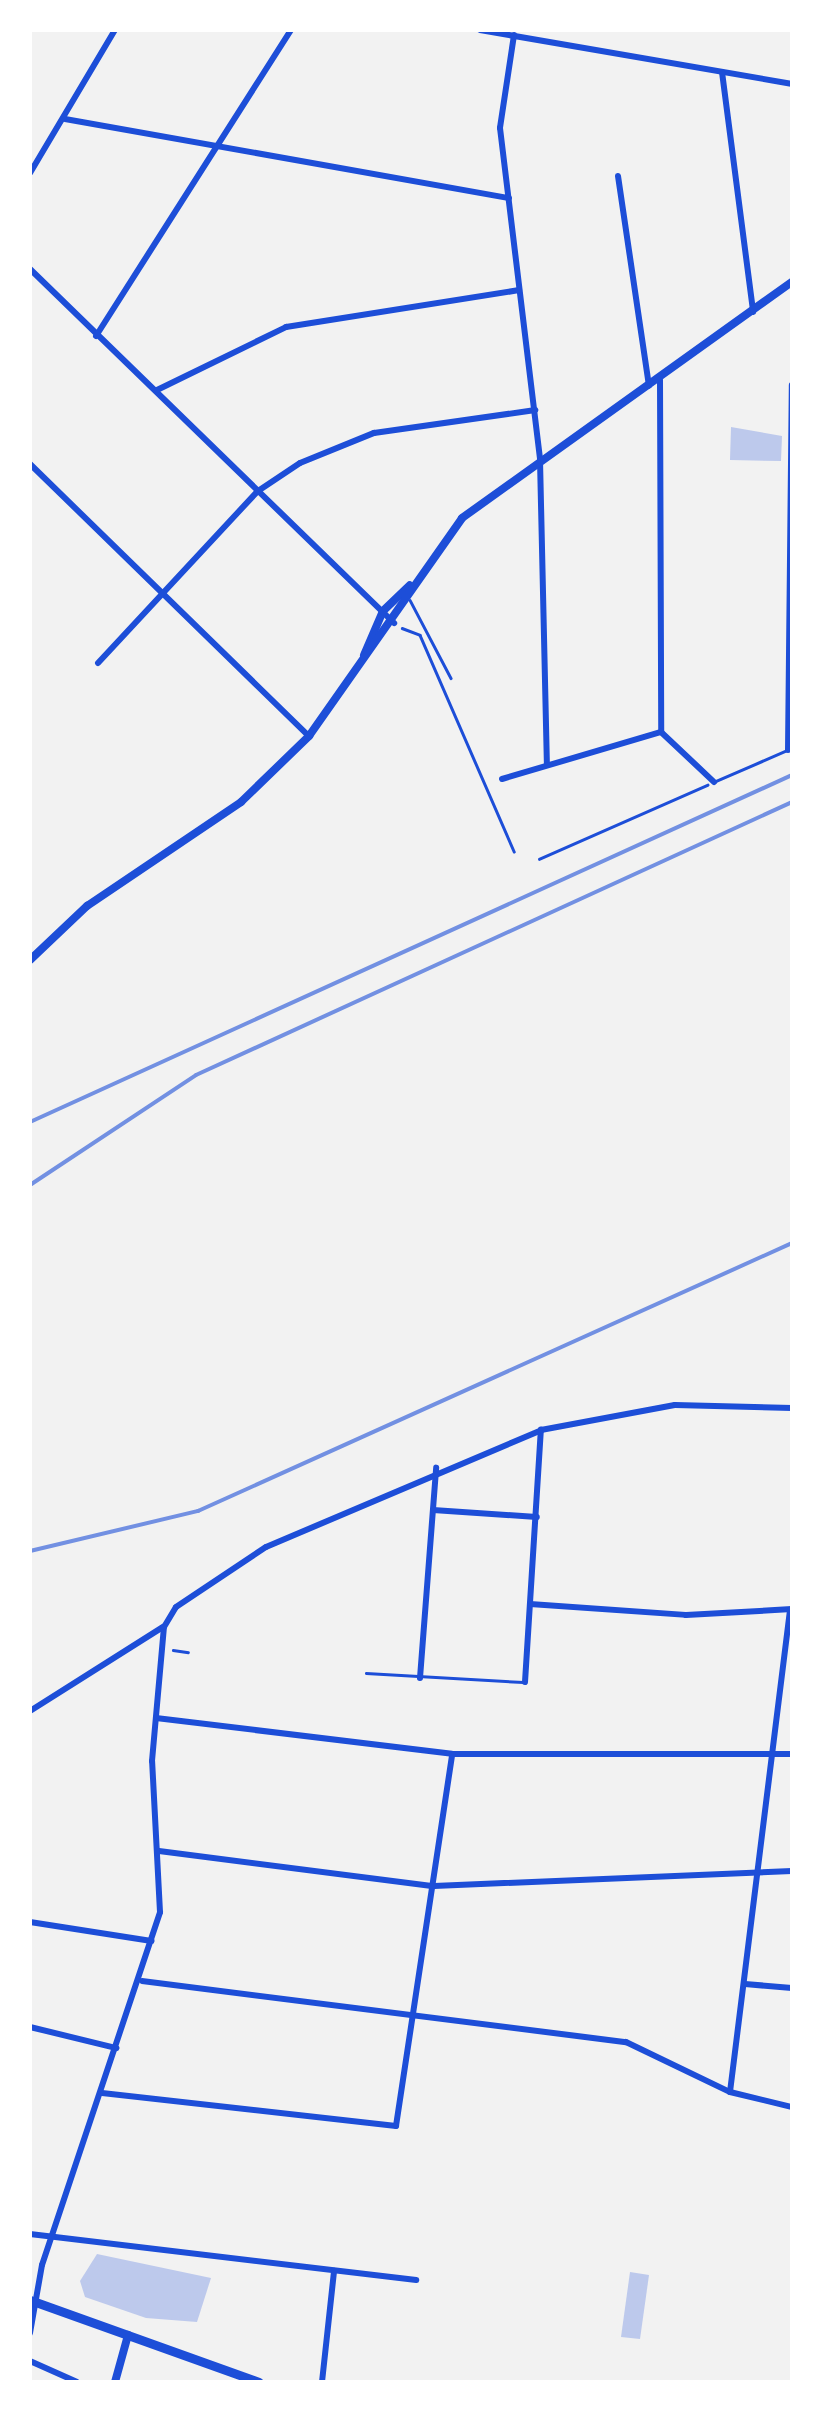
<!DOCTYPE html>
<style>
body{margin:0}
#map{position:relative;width:822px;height:2412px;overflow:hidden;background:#f2f2f2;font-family:Arial,sans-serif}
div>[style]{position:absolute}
.building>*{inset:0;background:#bdc9ec}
.path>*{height:2.5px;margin:-1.25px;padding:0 1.25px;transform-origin:1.25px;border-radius:1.25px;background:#1d4ed8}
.service>*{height:2.5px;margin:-1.25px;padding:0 1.25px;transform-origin:1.25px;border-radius:1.25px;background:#1d4ed8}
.minor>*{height:6px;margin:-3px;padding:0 3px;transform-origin:3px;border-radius:3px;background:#1d4ed8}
.tertiary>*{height:8px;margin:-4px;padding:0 4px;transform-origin:4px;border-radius:4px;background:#1d4ed8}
.primary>*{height:9px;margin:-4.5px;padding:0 4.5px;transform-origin:4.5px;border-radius:4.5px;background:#1d4ed8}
.rail>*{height:4px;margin:-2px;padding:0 2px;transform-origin:2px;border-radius:2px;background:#7290e2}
span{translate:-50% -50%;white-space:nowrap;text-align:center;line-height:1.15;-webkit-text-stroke:10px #fff;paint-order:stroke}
.frame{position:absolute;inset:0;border:32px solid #fff;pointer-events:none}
</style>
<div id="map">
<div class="building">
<div style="clip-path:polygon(731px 427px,782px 436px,781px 461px,730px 460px)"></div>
<div style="clip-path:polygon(97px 2254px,211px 2278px,197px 2322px,146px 2318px,85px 2297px,80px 2281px)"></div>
<div style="clip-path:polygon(630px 2272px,649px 2275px,640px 2339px,621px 2337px)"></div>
</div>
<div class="path">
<div style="left:402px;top:628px;width:19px;rotate:21deg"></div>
<div style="left:420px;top:635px;width:236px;rotate:66.5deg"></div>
<div style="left:539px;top:859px;width:184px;rotate:-23.8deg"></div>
<div style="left:173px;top:1650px;width:15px;rotate:8deg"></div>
</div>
<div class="service">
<div style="left:410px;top:600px;width:88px;rotate:62.3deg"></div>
<div style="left:716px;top:781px;width:83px;rotate:-23.5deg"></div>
<div style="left:366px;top:1673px;width:157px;rotate:3.3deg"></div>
</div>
<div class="minor">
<div style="left:480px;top:30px;width:317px;rotate:9.8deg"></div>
<div style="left:514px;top:35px;width:94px;rotate:98.6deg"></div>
<div style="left:500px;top:128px;width:334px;rotate:83.1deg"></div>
<div style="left:540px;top:460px;width:305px;rotate:88.7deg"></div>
<div style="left:722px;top:72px;width:242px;rotate:82.6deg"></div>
<div style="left:65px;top:119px;width:451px;rotate:10.1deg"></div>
<div style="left:30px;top:173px;width:166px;rotate:-59.3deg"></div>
<div style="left:618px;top:176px;width:212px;rotate:81.6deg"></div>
<div style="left:30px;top:269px;width:508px;rotate:44.2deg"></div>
<div style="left:96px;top:336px;width:363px;rotate:-57.5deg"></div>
<div style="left:660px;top:380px;width:352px;rotate:89.8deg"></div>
<div style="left:157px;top:390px;width:144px;rotate:-26deg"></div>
<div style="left:286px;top:327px;width:236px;rotate:-9deg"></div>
<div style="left:30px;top:464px;width:390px;rotate:44.3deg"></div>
<div style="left:98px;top:663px;width:235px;rotate:-47.1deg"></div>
<div style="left:258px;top:491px;width:50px;rotate:-33.7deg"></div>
<div style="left:300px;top:463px;width:80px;rotate:-22.1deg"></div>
<div style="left:374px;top:433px;width:163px;rotate:-8.1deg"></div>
<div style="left:661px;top:732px;width:73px;rotate:43.3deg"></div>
<div style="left:788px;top:750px;width:365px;rotate:-89.4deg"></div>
<div style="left:502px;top:779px;width:166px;rotate:-16.5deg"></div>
<div style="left:433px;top:1510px;width:104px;rotate:3.9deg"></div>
<div style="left:530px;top:1604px;width:156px;rotate:4deg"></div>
<div style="left:686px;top:1615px;width:106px;rotate:-3.2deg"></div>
<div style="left:420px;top:1678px;width:211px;rotate:-85.6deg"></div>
<div style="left:525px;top:1682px;width:253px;rotate:-86.4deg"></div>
<div style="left:30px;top:1711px;width:157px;rotate:-32.3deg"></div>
<div style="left:156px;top:1718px;width:298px;rotate:6.9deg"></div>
<div style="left:452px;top:1754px;width:340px"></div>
<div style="left:159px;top:1851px;width:277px;rotate:7.3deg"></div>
<div style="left:434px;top:1886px;width:358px;rotate:-2.4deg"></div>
<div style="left:30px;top:1922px;width:123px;rotate:8.9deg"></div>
<div style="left:142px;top:1981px;width:488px;rotate:7.2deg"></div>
<div style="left:626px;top:2042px;width:115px;rotate:25.7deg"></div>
<div style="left:730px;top:2092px;width:64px;rotate:13.6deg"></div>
<div style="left:745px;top:1984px;width:47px;rotate:4.9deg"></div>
<div style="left:30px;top:2027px;width:89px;rotate:13.7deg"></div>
<div style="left:730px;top:2092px;width:486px;rotate:-82.9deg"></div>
<div style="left:102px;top:2093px;width:296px;rotate:6.4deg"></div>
<div style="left:396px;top:2126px;width:376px;rotate:-81.4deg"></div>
<div style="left:30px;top:2234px;width:389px;rotate:6.8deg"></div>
<div style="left:30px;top:2333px;width:69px;rotate:-80deg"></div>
<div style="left:42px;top:2265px;width:372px;rotate:-71.5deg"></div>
<div style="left:160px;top:1912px;width:151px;rotate:-93deg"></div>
<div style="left:152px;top:1761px;width:135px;rotate:-84.9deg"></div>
<div style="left:164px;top:1627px;width:23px;rotate:-59deg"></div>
<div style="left:176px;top:1607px;width:108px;rotate:-33.7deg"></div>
<div style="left:266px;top:1547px;width:299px;rotate:-23deg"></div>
<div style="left:541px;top:1430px;width:136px;rotate:-10.6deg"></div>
<div style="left:675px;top:1405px;width:117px;rotate:1.5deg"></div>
<div style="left:30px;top:2361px;width:51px;rotate:24.1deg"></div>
<div style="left:322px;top:2382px;width:112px;rotate:-83.8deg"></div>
</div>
<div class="tertiary">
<div style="left:364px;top:655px;width:48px;rotate:-66.6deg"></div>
<div style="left:383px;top:611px;width:37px;rotate:-44deg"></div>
<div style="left:30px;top:960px;width:79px;rotate:-43.5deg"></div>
<div style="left:87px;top:906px;width:186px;rotate:-34deg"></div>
<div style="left:241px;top:802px;width:95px;rotate:-44.1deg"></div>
<div style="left:309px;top:736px;width:266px;rotate:-54.9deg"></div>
<div style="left:462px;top:518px;width:406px;rotate:-35.6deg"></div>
<div style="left:115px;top:2382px;width:49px;rotate:-74.5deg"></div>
</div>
<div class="primary">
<div style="left:30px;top:2300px;width:243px;rotate:19.7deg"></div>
</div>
<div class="rail">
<div style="left:30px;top:1122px;width:837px;rotate:-24.48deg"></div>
<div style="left:30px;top:1185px;width:199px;rotate:-33.5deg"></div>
<div style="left:196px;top:1075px;width:656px;rotate:-24.61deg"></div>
<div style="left:30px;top:1551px;width:173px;rotate:-13.4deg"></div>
<div style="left:198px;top:1511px;width:652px;rotate:-24.28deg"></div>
</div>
<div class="frame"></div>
</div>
